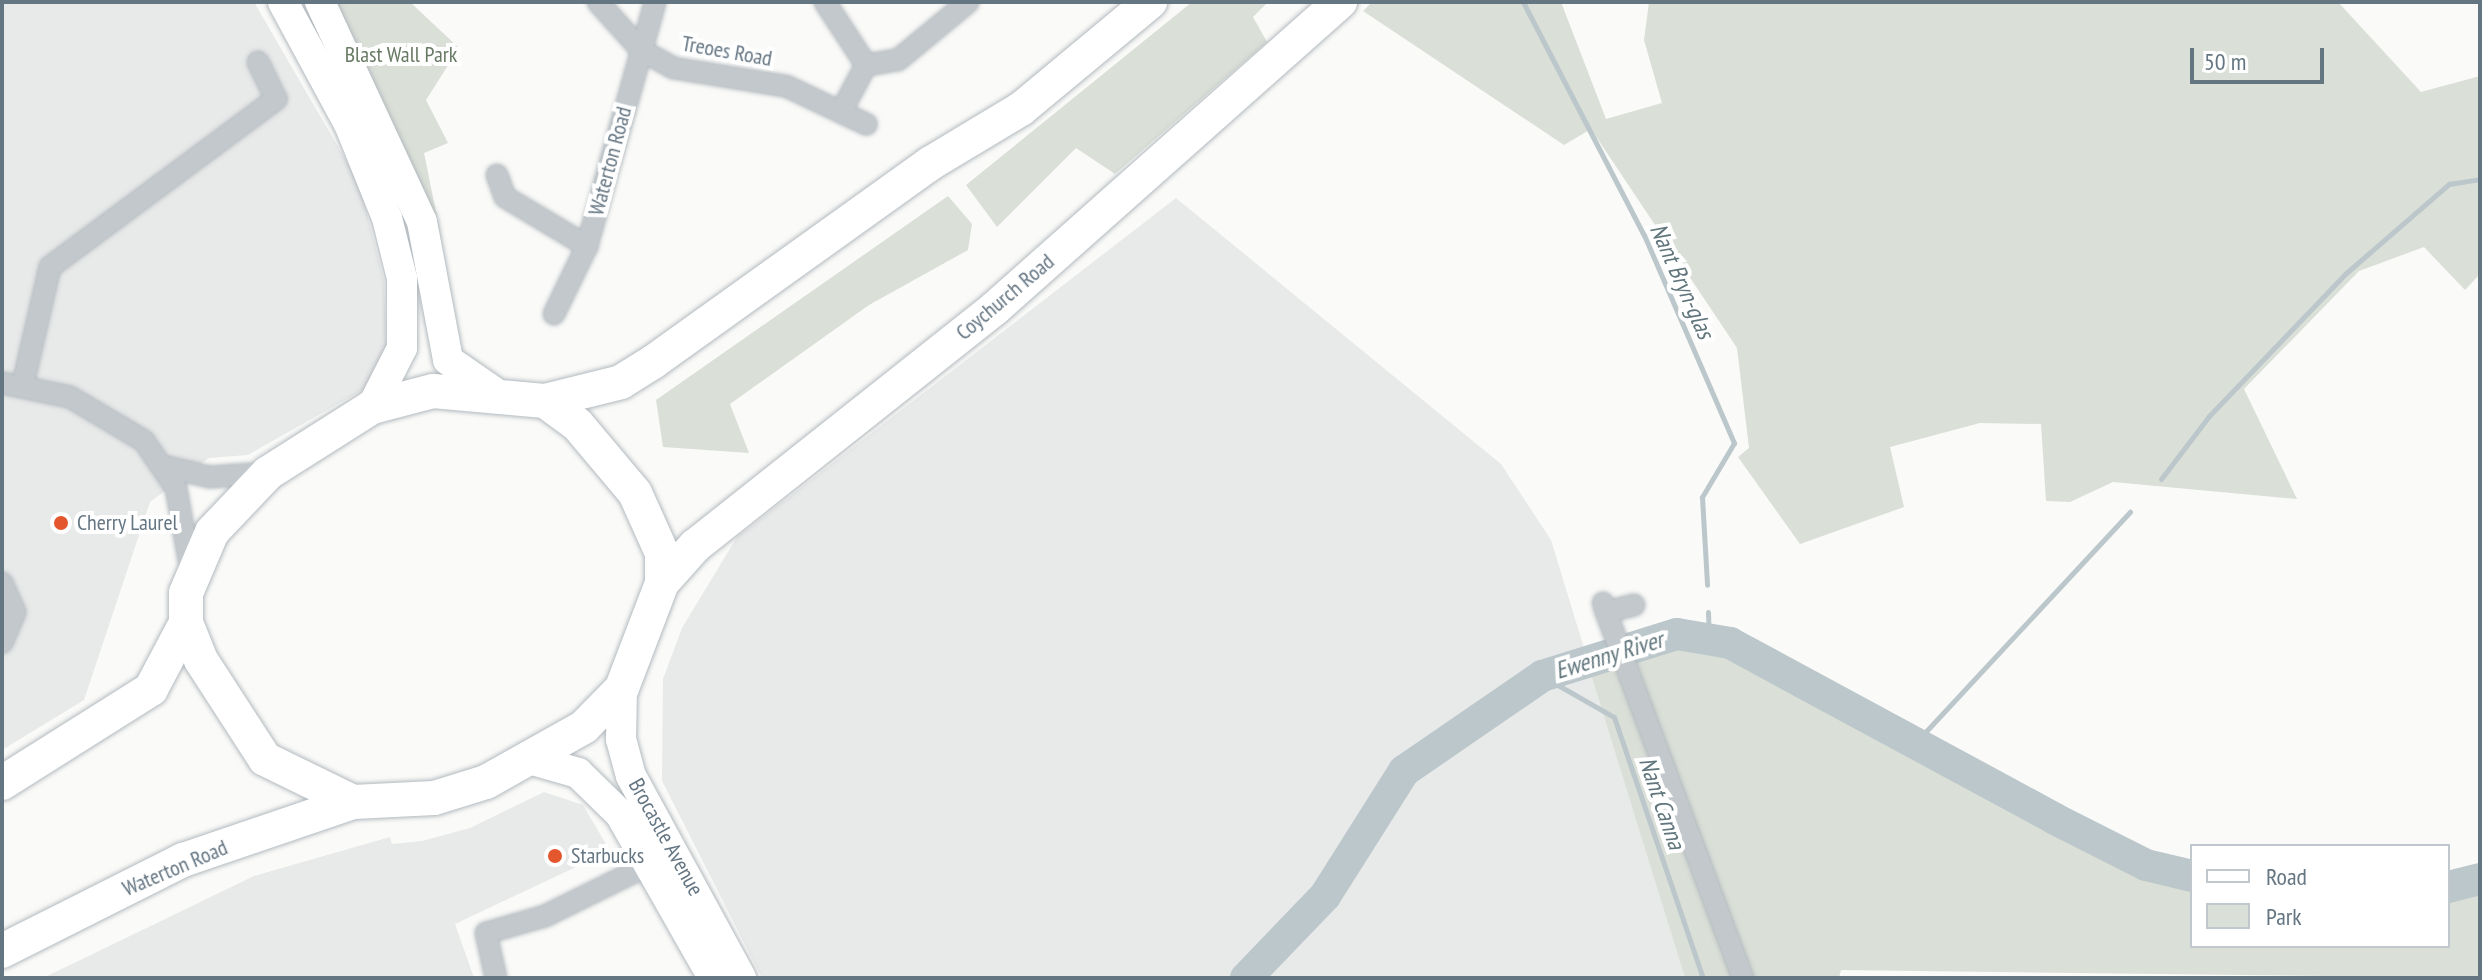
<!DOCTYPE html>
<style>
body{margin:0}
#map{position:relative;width:2482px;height:980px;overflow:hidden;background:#fafaf8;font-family:"PT Sans Narrow",sans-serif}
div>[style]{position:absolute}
.built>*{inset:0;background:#e8e9e9}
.green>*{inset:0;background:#dadfd7}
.stream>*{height:5px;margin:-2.5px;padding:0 2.5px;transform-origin:2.5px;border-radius:2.5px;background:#bbc7cb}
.river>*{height:32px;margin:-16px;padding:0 16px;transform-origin:16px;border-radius:16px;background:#bbc7cb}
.roads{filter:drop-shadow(0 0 2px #b3babf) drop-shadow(0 0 2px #b3babf)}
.street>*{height:20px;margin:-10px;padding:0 10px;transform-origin:10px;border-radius:10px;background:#c3c8cc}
.secondary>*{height:30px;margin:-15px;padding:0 15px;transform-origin:15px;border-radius:15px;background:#fff}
.primary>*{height:34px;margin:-17px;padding:0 17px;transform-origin:17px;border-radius:17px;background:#fff}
.dots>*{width:22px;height:22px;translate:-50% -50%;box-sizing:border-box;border:4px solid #fff;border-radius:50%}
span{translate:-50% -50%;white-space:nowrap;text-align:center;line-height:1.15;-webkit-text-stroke:8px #fff;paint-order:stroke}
.street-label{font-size:22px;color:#657683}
.park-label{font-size:22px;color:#687a64}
.poi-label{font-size:22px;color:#657683}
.left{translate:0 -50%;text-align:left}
.water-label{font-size:24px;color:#60757c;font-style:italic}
.frame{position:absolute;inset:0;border:4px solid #657683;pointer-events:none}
.legend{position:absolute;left:2190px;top:844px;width:260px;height:104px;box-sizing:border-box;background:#fff;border:2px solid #c1c8cd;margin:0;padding:10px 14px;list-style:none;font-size:24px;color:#657683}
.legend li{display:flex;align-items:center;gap:16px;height:40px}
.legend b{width:40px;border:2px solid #c1c8cd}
.scale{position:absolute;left:2190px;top:48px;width:134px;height:36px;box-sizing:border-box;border:4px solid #657683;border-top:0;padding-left:10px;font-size:24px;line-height:28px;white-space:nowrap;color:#657683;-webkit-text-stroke:6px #fff;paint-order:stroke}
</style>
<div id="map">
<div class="built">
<div style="clip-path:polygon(2px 2px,254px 2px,359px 183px,384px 280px,386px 346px,366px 388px,248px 455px,209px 458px,150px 502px,84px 700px,2px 750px)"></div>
<div style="clip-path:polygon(1176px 198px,1501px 464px,1551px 540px,1685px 978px,762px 978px,662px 781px,663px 679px,682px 628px,737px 537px)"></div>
<div style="clip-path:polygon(544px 792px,583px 805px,610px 851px,455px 924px,474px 978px,43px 978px,254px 876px,390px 837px,392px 844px,422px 841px,470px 828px)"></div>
</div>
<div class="green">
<div style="clip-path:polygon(330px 2px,410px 2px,459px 48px,426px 100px,448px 143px,424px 153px,440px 232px)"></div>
<div style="clip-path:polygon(1192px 2px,1268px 2px,1253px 17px,1267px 42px,1115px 174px,1076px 148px,997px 227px,966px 185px)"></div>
<div style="clip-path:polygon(1372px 2px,1561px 2px,1606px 119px,1662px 103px,1644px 40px,1649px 2px,2338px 2px,2421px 92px,2480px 76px,2480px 274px,2465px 290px,2424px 247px,2359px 271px,2244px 389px,2297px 499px,2113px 482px,2070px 502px,2046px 501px,2041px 424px,1980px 423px,1890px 447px,1904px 507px,1800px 544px,1738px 457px,1749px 448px,1737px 348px,1591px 129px,1564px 145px,1363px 11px)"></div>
<div style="clip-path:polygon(948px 196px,972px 224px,968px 250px,869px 305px,730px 404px,749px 453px,663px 447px,656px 400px)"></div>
<div style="clip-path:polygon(1690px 643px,1737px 656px,2127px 870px,2192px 888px,2192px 946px,2448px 946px,2448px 901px,2480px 890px,2480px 978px,1841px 970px,1839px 978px,1685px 978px,1591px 674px)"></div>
</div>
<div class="stream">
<div style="left:1523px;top:2px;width:263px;rotate:62.6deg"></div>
<div style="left:1644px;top:235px;width:227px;rotate:66.6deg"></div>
<div style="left:1734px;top:443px;width:63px;rotate:120.7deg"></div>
<div style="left:1702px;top:497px;width:88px;rotate:86.7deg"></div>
<div style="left:2161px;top:479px;width:79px;rotate:-52.7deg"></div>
<div style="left:2209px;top:416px;width:197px;rotate:-46.2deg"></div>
<div style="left:2345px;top:274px;width:138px;rotate:-40.9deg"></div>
<div style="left:2449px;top:184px;width:31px;rotate:-9deg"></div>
<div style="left:1708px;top:612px;width:27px;rotate:88deg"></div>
<div style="left:1542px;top:676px;width:83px;rotate:29.7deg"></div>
<div style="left:1614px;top:717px;width:276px;rotate:71.2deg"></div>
<div style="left:1917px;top:741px;width:313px;rotate:-47.1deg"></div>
</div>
<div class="river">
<div style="left:2448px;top:887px;width:33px;rotate:-14deg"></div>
<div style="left:1246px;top:978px;width:114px;rotate:-46.1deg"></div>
<div style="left:1325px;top:896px;width:148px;rotate:-57.7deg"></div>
<div style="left:1404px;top:771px;width:168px;rotate:-34.5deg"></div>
<div style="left:1542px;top:676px;width:141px;rotate:-17.3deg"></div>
<div style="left:1677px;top:634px;width:54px;rotate:9.6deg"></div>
<div style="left:1730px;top:643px;width:370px;rotate:28.4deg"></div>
<div style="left:2055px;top:819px;width:102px;rotate:26.8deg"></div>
<div style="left:2146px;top:865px;width:47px;rotate:13.4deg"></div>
</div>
<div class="roads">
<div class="street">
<div style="left:598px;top:2px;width:64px;rotate:48.1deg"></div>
<div style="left:641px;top:50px;width:37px;rotate:29deg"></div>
<div style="left:673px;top:68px;width:114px;rotate:9.1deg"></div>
<div style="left:786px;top:86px;width:89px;rotate:25.4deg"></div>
<div style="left:825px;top:2px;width:75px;rotate:56.9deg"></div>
<div style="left:866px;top:65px;width:51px;rotate:118.1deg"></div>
<div style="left:866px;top:65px;width:32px;rotate:-9deg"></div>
<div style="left:898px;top:60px;width:91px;rotate:-39.6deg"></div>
<div style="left:497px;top:175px;width:23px;rotate:70deg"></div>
<div style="left:505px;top:197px;width:96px;rotate:30.9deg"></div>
<div style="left:554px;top:314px;width:76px;rotate:-64.1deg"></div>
<div style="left:587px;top:246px;width:253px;rotate:-74.4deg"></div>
<div style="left:2px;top:383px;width:69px;rotate:11.6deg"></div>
<div style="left:70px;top:397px;width:86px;rotate:30.7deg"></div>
<div style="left:144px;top:441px;width:57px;rotate:55.8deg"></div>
<div style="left:176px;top:488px;width:84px;rotate:79.8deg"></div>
<div style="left:23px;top:384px;width:120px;rotate:-77deg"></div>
<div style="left:50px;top:267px;width:282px;rotate:-36.6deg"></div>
<div style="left:276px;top:99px;width:41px;rotate:-115.9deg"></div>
<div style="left:167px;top:467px;width:44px;rotate:13.1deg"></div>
<div style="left:210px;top:477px;width:55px;rotate:-4.2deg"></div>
<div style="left:2px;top:583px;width:32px;rotate:66deg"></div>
<div style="left:15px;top:612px;width:33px;rotate:113deg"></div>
<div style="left:1603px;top:603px;width:9px;rotate:72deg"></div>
<div style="left:1606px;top:612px;width:29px;rotate:-14deg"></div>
<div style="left:1606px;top:612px;width:391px;rotate:69.5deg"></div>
<div style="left:496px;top:978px;width:46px;rotate:-102.5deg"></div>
<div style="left:486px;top:933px;width:61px;rotate:-16.1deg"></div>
<div style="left:545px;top:916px;width:117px;rotate:-26.3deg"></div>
</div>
<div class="secondary">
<div style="left:283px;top:2px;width:139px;rotate:61.6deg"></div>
<div style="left:349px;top:124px;width:101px;rotate:68deg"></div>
<div style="left:387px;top:218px;width:62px;rotate:76deg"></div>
<div style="left:402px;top:278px;width:70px;rotate:90deg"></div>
<div style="left:402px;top:348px;width:66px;rotate:117deg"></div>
<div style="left:320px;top:2px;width:242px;rotate:65.1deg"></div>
<div style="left:422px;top:222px;width:140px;rotate:79.3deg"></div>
<div style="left:448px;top:360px;width:55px;rotate:34.6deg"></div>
<div style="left:622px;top:688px;width:51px;rotate:91.1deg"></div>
<div style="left:621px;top:739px;width:38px;rotate:75deg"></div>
<div style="left:631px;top:776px;width:230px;rotate:61.4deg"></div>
<div style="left:533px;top:760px;width:47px;rotate:16.1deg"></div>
<div style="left:578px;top:773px;width:59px;rotate:44.3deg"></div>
<div style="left:620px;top:814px;width:189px;rotate:60.4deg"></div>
</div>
<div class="primary">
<div style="left:433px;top:391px;width:112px;rotate:5.1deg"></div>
<div style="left:545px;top:401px;width:39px;rotate:36deg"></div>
<div style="left:577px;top:424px;width:90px;rotate:50deg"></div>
<div style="left:635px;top:493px;width:66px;rotate:65.8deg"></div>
<div style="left:662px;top:553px;width:30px;rotate:90deg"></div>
<div style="left:662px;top:583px;width:112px;rotate:110.9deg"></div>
<div style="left:622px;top:688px;width:54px;rotate:134.3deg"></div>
<div style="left:584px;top:727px;width:112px;rotate:150.7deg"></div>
<div style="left:486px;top:782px;width:54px;rotate:162.9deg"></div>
<div style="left:434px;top:798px;width:81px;rotate:177.2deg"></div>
<div style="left:353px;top:802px;width:98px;rotate:-154deg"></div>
<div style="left:265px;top:759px;width:118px;rotate:-122.9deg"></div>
<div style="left:201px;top:660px;width:40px;rotate:-112deg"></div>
<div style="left:186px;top:623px;width:30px;rotate:-90deg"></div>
<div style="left:186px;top:593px;width:66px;rotate:-66.9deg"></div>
<div style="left:212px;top:532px;width:81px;rotate:-46.5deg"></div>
<div style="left:268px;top:473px;width:123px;rotate:-32.4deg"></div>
<div style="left:372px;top:407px;width:63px;rotate:-14.7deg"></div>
<div style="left:545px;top:401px;width:78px;rotate:-14deg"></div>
<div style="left:621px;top:382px;width:38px;rotate:-32deg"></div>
<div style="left:653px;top:362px;width:342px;rotate:-35.6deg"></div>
<div style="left:931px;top:163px;width:105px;rotate:-31deg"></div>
<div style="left:1021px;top:109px;width:168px;rotate:-39.7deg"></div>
<div style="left:662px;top:583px;width:50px;rotate:-48.3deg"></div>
<div style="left:695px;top:546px;width:382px;rotate:-38.4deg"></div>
<div style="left:994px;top:309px;width:463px;rotate:-41.6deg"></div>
<div style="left:2px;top:783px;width:176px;rotate:-32.2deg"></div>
<div style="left:151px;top:689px;width:75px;rotate:-62.1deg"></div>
<div style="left:2px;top:951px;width:203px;rotate:-26.7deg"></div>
<div style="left:183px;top:860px;width:180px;rotate:-18.8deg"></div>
</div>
</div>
<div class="dots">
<div style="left:61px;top:523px;background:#e4572e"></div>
<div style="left:555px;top:856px;background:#e4572e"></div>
</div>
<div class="street-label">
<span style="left:727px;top:51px;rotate:10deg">Treoes Road</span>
<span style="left:610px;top:161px;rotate:-75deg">Waterton Road</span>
<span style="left:1005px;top:297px;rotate:-40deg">Coychurch Road</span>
<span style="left:666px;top:837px;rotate:61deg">Brocastle Avenue</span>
<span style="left:175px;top:868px;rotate:-23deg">Waterton Road</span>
</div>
<div class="park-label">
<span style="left:401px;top:55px">Blast Wall Park</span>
</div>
<div class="poi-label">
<span class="left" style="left:77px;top:523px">Cherry Laurel</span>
<span class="left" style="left:571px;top:856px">Starbucks</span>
</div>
<div class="water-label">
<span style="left:1682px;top:281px;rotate:66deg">Nant Bryn-glas</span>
<span style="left:1609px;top:655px;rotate:-17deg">Ewenny River</span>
<span style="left:1662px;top:803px;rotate:71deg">Nant Canna</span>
</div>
<div class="frame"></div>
<ul class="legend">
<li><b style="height:10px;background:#fff"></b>Road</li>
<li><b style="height:22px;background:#dadfd7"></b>Park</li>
</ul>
<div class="scale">50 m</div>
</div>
